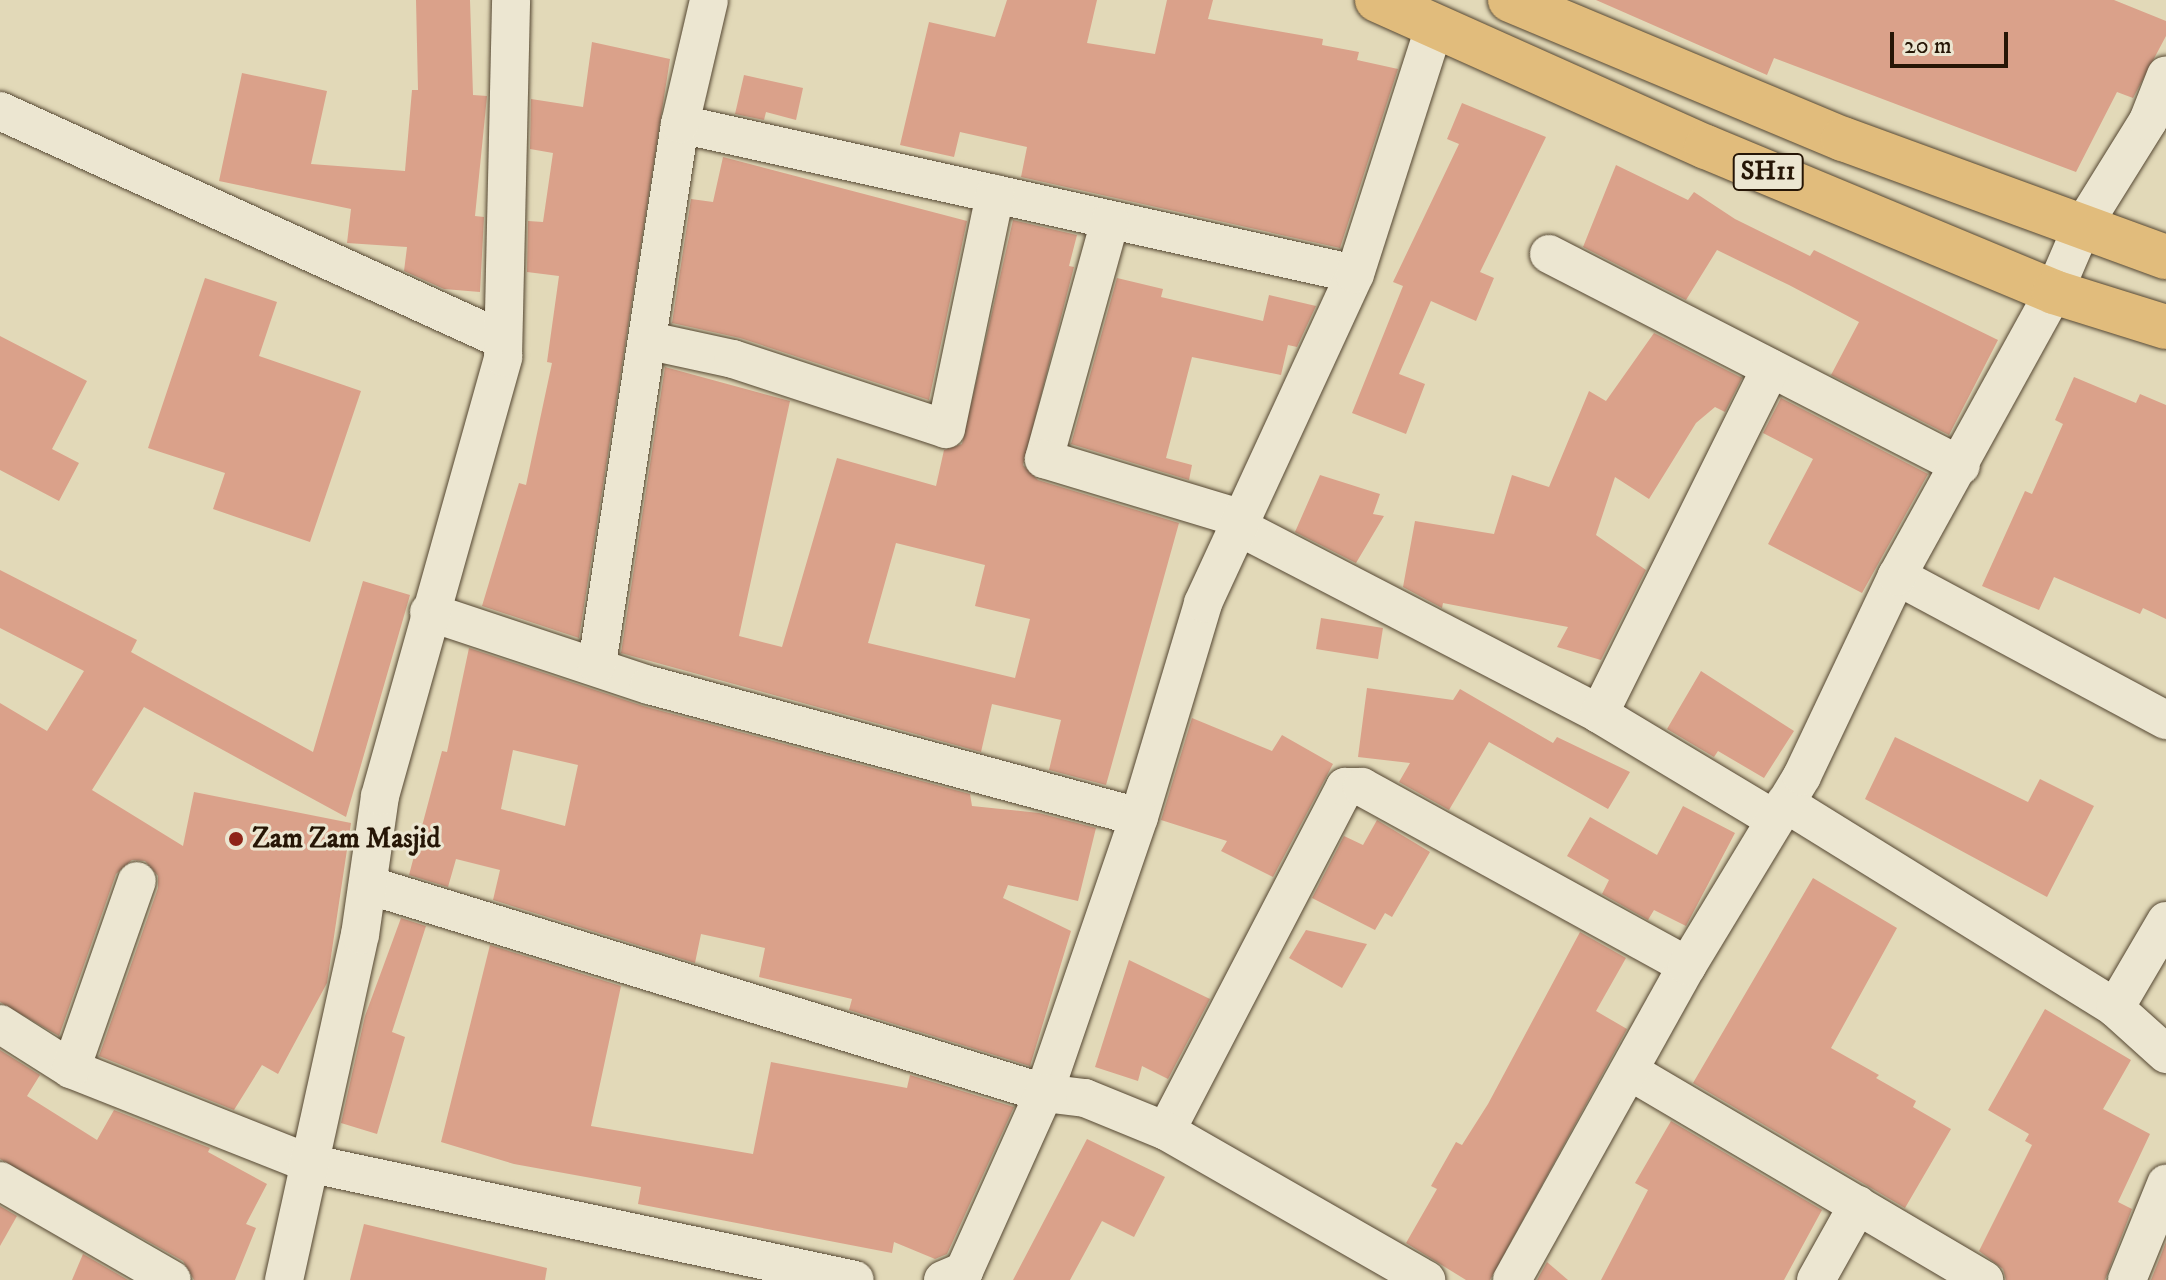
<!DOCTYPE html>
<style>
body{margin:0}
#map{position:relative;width:2166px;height:1280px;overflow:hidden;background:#e2d9b8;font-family:"IM FELL DW Pica",serif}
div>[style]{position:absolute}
.building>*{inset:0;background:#daa18a}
.roads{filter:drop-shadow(0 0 2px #554732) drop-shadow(0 0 2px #554732)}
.minor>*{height:38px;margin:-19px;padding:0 19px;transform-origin:19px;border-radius:19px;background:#ece6d1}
.major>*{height:44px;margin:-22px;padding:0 22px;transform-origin:22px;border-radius:22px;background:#e1bc7c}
.dots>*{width:22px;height:22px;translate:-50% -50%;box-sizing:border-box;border:4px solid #ece6d1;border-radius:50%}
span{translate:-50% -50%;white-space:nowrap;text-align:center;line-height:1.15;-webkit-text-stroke:6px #ece6d1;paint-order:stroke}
.shield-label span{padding:2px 6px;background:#ece6d1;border:2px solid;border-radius:6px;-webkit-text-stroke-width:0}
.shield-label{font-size:26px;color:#261606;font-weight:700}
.poi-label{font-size:28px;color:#261606;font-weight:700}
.left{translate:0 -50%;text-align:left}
.scale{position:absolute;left:1890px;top:32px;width:118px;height:36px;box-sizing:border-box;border:4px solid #261606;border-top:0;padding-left:10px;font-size:24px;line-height:28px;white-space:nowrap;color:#261606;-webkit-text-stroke:6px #ece6d1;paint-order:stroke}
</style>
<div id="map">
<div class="building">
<div style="clip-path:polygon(416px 0,470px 0,473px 95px,487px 96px,475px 216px,484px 217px,480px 292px,444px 289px,404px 271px,407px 247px,347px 243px,351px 209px,219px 181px,242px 73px,327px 91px,311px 164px,405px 171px,412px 90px,418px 90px)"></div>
<div style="clip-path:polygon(1007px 0,1097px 0,1087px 43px,1155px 54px,1167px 0,1213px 0,1208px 19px,1323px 39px,1322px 45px,1359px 52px,1357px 60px,1398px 69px,1340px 248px,1021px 177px,1027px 147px,960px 132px,954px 157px,900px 145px,929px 22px,995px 37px)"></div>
<div style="clip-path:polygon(1596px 0,2114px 0,2166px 21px,2166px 36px,2133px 98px,2117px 92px,2076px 172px,1774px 58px,1767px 75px)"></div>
<div style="clip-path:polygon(592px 42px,670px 59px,579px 638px,482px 606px,519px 483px,526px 485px,552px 363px,547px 362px,559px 276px,527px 272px,528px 221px,543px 222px,553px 153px,530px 149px,531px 99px,583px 107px)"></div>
<div style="clip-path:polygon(744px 75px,803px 88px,796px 120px,766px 112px,764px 120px,735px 114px)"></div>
<div style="clip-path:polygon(1462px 103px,1546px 137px,1480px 272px,1494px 278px,1476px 321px,1431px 301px,1399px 374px,1425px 384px,1406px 434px,1352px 413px,1403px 286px,1393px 282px,1459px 144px,1447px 139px)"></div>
<div style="clip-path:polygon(723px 157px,967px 221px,929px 400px,740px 338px,672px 323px,691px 199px,713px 202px)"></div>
<div style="clip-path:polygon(1616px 165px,1688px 200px,1694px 192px,1735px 219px,1810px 256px,1814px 250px,1998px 340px,1949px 435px,1831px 375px,1859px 322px,1789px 285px,1717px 250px,1686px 300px,1583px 247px)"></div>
<div style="clip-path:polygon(evenodd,1013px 220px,1077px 235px,1069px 266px,1074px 267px,1023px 465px,1038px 480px,1179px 523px,1106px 785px,1049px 770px,1061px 720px,992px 704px,981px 752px,621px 653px,665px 367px,790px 401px,739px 636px,782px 647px,837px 458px,936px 486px,944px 450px,962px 444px,1013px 220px,896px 543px,985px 565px,975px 606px,1030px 619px,1015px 678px,868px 643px,896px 543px)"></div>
<div style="clip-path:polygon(205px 278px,277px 302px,259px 356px,361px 391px,310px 542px,213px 509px,225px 473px,148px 448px)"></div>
<div style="clip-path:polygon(1117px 278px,1163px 289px,1161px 297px,1263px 321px,1269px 295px,1316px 306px,1297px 347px,1288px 345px,1281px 375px,1192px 357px,1166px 458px,1192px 465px,1189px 480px,1071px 444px)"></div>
<div style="clip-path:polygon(1654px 333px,1742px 378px,1725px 412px,1715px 407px,1696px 423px,1649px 499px,1615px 477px,1596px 535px,1646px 570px,1601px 660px,1557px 647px,1568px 627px,1443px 603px,1442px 608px,1403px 587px,1415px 521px,1494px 534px,1512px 475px,1549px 487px,1589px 391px,1606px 401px)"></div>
<div style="clip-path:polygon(0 336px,87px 381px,52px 449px,79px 463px,59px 501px,0 470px)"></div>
<div style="clip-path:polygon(2074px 377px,2136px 403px,2140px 394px,2166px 405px,2166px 619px,2143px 608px,2140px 614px,2054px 577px,2039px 610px,1982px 586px,2025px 491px,2032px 494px,2063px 424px,2055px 420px)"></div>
<div style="clip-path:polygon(1781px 398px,1928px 474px,1862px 593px,1768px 544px,1813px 459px,1763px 433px)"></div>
<div style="clip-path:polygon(1320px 475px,1380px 494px,1373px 514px,1384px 516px,1356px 563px,1295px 532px)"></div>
<div style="clip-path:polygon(0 570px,137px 640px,131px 652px,313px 752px,363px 581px,410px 595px,346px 817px,144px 707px,92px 790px,183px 846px,194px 792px,351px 823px,327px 983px,278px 1074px,262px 1065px,234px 1110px,99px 1056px,158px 888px,158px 876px,145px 861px,132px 860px,116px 874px,59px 1036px,0 1002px,0 703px,47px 731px,84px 671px,0 628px)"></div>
<div style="clip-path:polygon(1321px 618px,1383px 628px,1378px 659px,1316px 649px)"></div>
<div style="clip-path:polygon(evenodd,469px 648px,643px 706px,970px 794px,972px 806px,1039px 813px,1096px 828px,1078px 901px,1008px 885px,1003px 898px,1071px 931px,1030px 1066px,849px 1010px,852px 999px,759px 977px,765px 948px,701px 934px,695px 963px,493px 900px,500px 870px,456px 859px,448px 887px,409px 875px,442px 751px,447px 752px,469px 648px,513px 750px,578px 765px,565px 826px,501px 809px,513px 750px)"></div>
<div style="clip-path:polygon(1701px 671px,1794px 731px,1764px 778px,1718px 751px,1714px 757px,1667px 729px)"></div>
<div style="clip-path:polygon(1367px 688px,1453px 700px,1460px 689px,1553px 743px,1557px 737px,1630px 772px,1608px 809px,1489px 742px,1449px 810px,1399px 782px,1410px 763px,1358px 757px)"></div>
<div style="clip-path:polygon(1192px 718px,1272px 751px,1282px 735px,1333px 764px,1273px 877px,1221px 851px,1227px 841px,1161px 820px)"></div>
<div style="clip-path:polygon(1895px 737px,2028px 802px,2040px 779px,2094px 806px,2047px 897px,1865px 799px)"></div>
<div style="clip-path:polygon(1683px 806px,1735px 833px,1686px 926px,1654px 910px,1648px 920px,1602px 894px,1609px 880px,1567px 856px,1590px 817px,1657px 855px)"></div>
<div style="clip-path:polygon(1377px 820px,1430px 852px,1392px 917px,1385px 913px,1375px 930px,1312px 898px,1344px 836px,1363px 845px)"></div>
<div style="clip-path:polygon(1813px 878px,1897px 928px,1831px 1048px,1879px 1075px,1876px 1078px,1916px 1101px,1913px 1107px,1951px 1129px,1905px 1208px,1693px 1083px)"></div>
<div style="clip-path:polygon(401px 918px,426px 926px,392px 1032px,405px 1037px,377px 1134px,341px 1123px,365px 1016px)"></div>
<div style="clip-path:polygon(1306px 930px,1367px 944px,1342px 988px,1289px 958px)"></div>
<div style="clip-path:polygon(1580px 932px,1626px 958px,1596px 1011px,1627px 1029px,1490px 1280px,1466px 1280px,1406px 1243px,1437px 1189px,1431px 1186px,1456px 1142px,1462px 1145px,1488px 1104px)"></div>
<div style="clip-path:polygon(490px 945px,621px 986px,591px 1126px,753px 1154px,771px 1062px,907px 1088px,910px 1075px,1014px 1107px,947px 1254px,935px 1259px,894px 1242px,892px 1253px,638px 1204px,641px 1187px,514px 1164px,441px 1142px)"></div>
<div style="clip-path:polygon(1129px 960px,1210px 999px,1168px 1079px,1142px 1066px,1138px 1081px,1095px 1067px)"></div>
<div style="clip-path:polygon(2045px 1009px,2131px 1060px,2103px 1109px,2150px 1134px,2118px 1202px,2132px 1209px,2105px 1280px,2006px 1280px,2003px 1269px,1979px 1251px,2032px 1145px,2025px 1141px,2029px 1134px,1988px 1110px)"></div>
<div style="clip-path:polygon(0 1050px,40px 1075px,27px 1096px,97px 1140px,114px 1110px,210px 1148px,208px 1152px,267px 1184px,246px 1224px,256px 1228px,235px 1280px,194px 1280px,183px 1261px,0 1159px)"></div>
<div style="clip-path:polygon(1671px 1121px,1822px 1210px,1784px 1280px,1601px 1280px,1648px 1190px,1635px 1183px)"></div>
<div style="clip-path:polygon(1087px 1139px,1165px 1177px,1134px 1237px,1102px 1221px,1070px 1280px,1013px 1280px)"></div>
<div style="clip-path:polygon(0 1206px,17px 1216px,0 1246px)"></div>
<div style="clip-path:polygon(364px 1224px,547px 1268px,545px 1280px,350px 1280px)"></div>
<div style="clip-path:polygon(2166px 1242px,2166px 1280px,2151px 1280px)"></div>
<div style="clip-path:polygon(83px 1254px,128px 1280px,72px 1280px)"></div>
<div style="clip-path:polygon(1547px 1262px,1568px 1280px,1537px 1280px)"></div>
</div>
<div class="roads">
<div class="minor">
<div style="left:0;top:111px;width:550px;rotate:24.47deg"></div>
<div style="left:680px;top:124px;width:691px;rotate:12.53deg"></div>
<div style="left:1110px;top:221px;width:247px;rotate:105.5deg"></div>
<div style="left:1044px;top:459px;width:208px;rotate:16.8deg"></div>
<div style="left:1549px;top:254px;width:463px;rotate:27.2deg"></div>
<div style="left:650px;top:341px;width:85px;rotate:12.2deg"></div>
<div style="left:733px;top:359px;width:224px;rotate:18.2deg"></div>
<div style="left:946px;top:429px;width:240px;rotate:-78.2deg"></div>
<div style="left:1239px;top:527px;width:406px;rotate:27.4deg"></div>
<div style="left:1599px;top:714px;width:204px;rotate:31deg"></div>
<div style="left:1897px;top:576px;width:305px;rotate:28.2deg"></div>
<div style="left:429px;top:612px;width:232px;rotate:18.4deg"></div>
<div style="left:649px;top:685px;width:507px;rotate:15.08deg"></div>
<div style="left:1139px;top:817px;width:223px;rotate:-73.3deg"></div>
<div style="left:1203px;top:603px;width:362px;rotate:-65.2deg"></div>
<div style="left:1355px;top:274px;width:258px;rotate:-72.2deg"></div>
<div style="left:597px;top:664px;width:546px;rotate:-81.26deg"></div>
<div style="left:680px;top:124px;width:127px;rotate:-76.8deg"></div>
<div style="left:1599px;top:714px;width:386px;rotate:-63.6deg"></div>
<div style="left:1785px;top:803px;width:388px;rotate:31.8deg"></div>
<div style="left:2115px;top:1008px;width:69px;rotate:42deg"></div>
<div style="left:368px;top:885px;width:707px;rotate:17.1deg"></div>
<div style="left:1044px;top:1093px;width:292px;rotate:-71deg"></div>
<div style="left:2115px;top:1008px;width:101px;rotate:-59.6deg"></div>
<div style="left:0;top:1024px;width:84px;rotate:32.4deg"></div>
<div style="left:71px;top:1069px;width:255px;rotate:21.6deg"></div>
<div style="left:308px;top:1163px;width:559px;rotate:12.07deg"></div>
<div style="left:71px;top:1069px;width:199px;rotate:-70.7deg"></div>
<div style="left:1631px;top:1072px;width:410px;rotate:30.5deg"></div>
<div style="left:1166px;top:1131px;width:388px;rotate:-62.5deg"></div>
<div style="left:1345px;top:787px;width:17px"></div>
<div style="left:1362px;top:787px;width:371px;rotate:28.8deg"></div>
<div style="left:0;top:1181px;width:198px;rotate:29.9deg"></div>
<div style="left:284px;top:1280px;width:353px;rotate:-77.6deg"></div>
<div style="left:360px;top:935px;width:140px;rotate:-81.8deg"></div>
<div style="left:380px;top:796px;width:456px;rotate:-74.3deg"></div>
<div style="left:503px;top:357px;width:357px;rotate:-88.7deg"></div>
<div style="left:943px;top:1280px;width:23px;rotate:-23deg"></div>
<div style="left:964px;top:1271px;width:195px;rotate:-65.8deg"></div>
<div style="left:1044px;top:1093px;width:41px;rotate:7deg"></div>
<div style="left:1085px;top:1098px;width:87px;rotate:22.2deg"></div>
<div style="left:1166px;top:1131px;width:300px;rotate:29.8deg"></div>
<div style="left:1512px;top:1280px;width:359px;rotate:-60.9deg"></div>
<div style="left:1687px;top:966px;width:222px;rotate:-58.8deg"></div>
<div style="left:1802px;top:776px;width:221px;rotate:-64.6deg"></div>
<div style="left:1897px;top:576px;width:325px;rotate:-61.1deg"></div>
<div style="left:2054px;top:292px;width:71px;rotate:-66.7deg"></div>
<div style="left:2082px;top:227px;width:125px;rotate:-58.1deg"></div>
<div style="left:2148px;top:121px;width:49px;rotate:-68.6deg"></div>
<div style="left:1816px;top:1280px;width:86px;rotate:-60.8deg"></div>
<div style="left:2127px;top:1280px;width:104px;rotate:-67.9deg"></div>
</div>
<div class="major">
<div style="left:1377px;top:0;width:360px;rotate:24.1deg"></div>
<div style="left:1706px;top:147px;width:377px;rotate:22.6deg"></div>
<div style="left:2054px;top:292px;width:117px;rotate:17.4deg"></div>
<div style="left:1510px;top:0;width:361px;rotate:22.7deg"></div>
<div style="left:1843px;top:139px;width:344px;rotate:20.1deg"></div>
</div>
</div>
<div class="dots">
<div style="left:236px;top:839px;background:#8f2418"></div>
</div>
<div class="shield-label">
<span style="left:1768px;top:172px">SH11</span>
</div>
<div class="poi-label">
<span class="left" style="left:252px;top:839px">Zam Zam Masjid</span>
</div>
<div class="scale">20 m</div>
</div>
